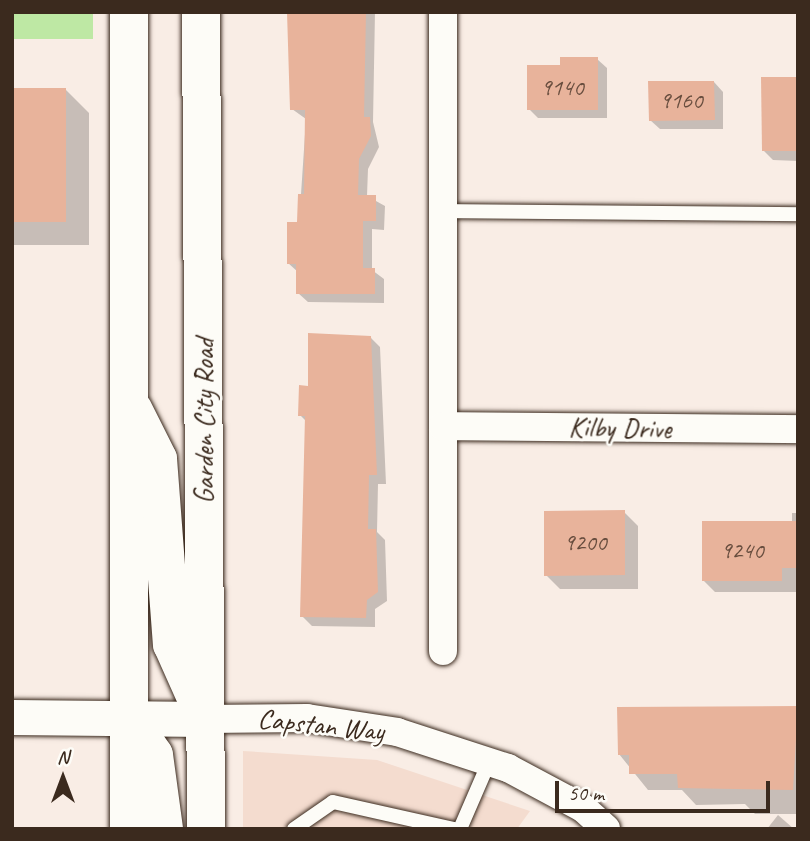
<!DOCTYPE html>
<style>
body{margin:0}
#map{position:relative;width:810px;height:841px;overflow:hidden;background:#f9ede5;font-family:Caveat,sans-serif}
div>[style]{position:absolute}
.built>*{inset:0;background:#f4dccf}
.green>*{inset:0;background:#bee8a4}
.shadow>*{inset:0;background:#0003}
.building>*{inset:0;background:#e8b39b}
.roads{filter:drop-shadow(0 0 2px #3b2a1e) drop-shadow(0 0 2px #3b2a1e)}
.service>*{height:14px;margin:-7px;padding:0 7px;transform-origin:7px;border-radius:7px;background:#fdfcf7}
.minor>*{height:28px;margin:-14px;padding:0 14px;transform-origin:14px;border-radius:14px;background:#fdfcf7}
.tertiary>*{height:35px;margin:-17.5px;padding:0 17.5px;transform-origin:17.5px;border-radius:17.5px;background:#fdfcf7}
.secondary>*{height:38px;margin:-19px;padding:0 19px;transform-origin:19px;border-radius:19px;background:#fdfcf7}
span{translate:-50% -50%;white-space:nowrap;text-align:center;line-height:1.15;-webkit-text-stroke:5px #fdfcf7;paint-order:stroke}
.number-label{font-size:24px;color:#664c3d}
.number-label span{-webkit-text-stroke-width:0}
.street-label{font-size:28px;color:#3b2a1e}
.frame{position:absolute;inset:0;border:14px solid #3b2a1e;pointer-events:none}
.north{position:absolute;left:28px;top:743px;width:70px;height:70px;-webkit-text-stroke:5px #fdfcf7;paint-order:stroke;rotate:0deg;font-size:19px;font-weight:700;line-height:28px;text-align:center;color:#3b2a1e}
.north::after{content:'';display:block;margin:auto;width:24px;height:32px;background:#3b2a1e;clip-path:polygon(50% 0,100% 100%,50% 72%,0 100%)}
.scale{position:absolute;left:555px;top:781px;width:215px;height:32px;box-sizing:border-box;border:4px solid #3b2a1e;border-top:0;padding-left:9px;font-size:21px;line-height:24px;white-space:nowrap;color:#3b2a1e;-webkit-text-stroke:5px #fdfcf7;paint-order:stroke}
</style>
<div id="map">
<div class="built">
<div style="clip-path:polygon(243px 751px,377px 760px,530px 811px,517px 829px,243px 829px)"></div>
</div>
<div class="green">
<div style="clip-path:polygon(12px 12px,93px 12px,93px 39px,12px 39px)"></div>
</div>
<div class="shadow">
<div style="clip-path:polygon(289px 12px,375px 12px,373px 122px,379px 147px,368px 169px,367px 196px,385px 206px,384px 230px,372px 229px,372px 270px,384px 279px,384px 303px,308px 302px,298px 293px,298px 272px,288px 263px,299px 224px,306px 119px,292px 109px)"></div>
<div style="clip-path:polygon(597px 59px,607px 68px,607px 118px,538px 118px,529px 109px)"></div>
<div style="clip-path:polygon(798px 79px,798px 161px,773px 160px,764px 151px)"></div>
<div style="clip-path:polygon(714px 82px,723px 92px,723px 129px,660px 129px,650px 120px)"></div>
<div style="clip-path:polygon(12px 89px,66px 90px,89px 113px,89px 245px,12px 245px)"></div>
<div style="clip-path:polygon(371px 338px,380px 347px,386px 484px,378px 484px,377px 532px,385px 540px,387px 601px,375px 609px,375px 627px,312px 626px,302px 616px,307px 422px,300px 415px,310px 387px)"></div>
<div style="clip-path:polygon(624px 512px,638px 526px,638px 589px,560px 589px,546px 575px)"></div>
<div style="clip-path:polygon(792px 513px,798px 513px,798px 592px,715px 592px,703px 580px,792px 523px)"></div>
<div style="clip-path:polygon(798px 708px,798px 814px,755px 814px,745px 804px,696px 805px,682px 790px,648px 790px,619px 754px)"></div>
<div style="clip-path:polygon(778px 815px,794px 829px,767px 829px)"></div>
</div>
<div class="building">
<div style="clip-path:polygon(287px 12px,366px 12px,364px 117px,370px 117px,371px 136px,359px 159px,358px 195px,376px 195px,376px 221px,363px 221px,363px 268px,375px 268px,375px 294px,296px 294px,296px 264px,287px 264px,287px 222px,297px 222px,298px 194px,304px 194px,305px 110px,290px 110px)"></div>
<div style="clip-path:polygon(560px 57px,598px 57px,598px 110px,527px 110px,527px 65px,560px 65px)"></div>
<div style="clip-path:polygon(761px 77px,798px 77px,798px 151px,762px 151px)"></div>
<div style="clip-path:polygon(648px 81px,714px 81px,715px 120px,649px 121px)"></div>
<div style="clip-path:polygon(12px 88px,66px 88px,66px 222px,12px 222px)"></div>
<div style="clip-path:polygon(308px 333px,371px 336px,377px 475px,369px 475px,368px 529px,376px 529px,378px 592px,367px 600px,366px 618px,300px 617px,305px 416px,298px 416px,299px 385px,308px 386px)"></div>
<div style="clip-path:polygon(625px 510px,625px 575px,544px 576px,544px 511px)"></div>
<div style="clip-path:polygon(702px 521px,798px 521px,798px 568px,782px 568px,782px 581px,702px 581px)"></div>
<div style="clip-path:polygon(798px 706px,793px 790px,678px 788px,677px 774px,629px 774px,629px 755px,618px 755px,617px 707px)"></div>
</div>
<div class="roads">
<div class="service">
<div style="left:441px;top:211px;width:357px;rotate:0.5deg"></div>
<div style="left:294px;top:829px;width:47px;rotate:-34.7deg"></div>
<div style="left:333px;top:802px;width:124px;rotate:12.6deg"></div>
<div style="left:460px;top:829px;width:73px;rotate:-66.6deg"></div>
</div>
<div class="minor">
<div style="left:443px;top:12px;width:639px;rotate:90deg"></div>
<div style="left:443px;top:426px;width:355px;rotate:0.5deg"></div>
<div style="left:205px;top:719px;width:102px;rotate:-0.6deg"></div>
<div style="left:307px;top:718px;width:91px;rotate:8.8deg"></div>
<div style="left:397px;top:732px;width:117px;rotate:18deg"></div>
<div style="left:508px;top:768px;width:85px;rotate:28.1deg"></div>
<div style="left:583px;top:808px;width:31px;rotate:42deg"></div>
</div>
<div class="tertiary">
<div style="left:12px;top:717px;width:193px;rotate:0.6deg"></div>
</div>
<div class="secondary">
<div style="left:129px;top:12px;width:817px;rotate:90deg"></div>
<div style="left:201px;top:12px;width:817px;rotate:89.65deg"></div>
<div style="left:133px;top:409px;width:56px;rotate:63.4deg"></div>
<div style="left:158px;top:459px;width:186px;rotate:85.7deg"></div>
<div style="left:172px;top:644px;width:69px;rotate:66deg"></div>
<div style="left:130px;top:720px;width:42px;rotate:55.6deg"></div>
<div style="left:154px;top:755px;width:75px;rotate:82.3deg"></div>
</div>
</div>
<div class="number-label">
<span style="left:562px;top:88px">9140</span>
<span style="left:681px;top:101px">9160</span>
<span style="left:585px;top:543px">9200</span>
<span style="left:742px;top:551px">9240</span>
</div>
<div class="street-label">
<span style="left:204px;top:421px;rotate:-90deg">Garden City Road</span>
<span style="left:620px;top:428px;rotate:1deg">Kilby Drive</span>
<span style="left:321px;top:725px;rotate:6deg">Capstan Way</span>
</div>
<div class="frame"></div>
<div class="north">N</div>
<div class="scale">50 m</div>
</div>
